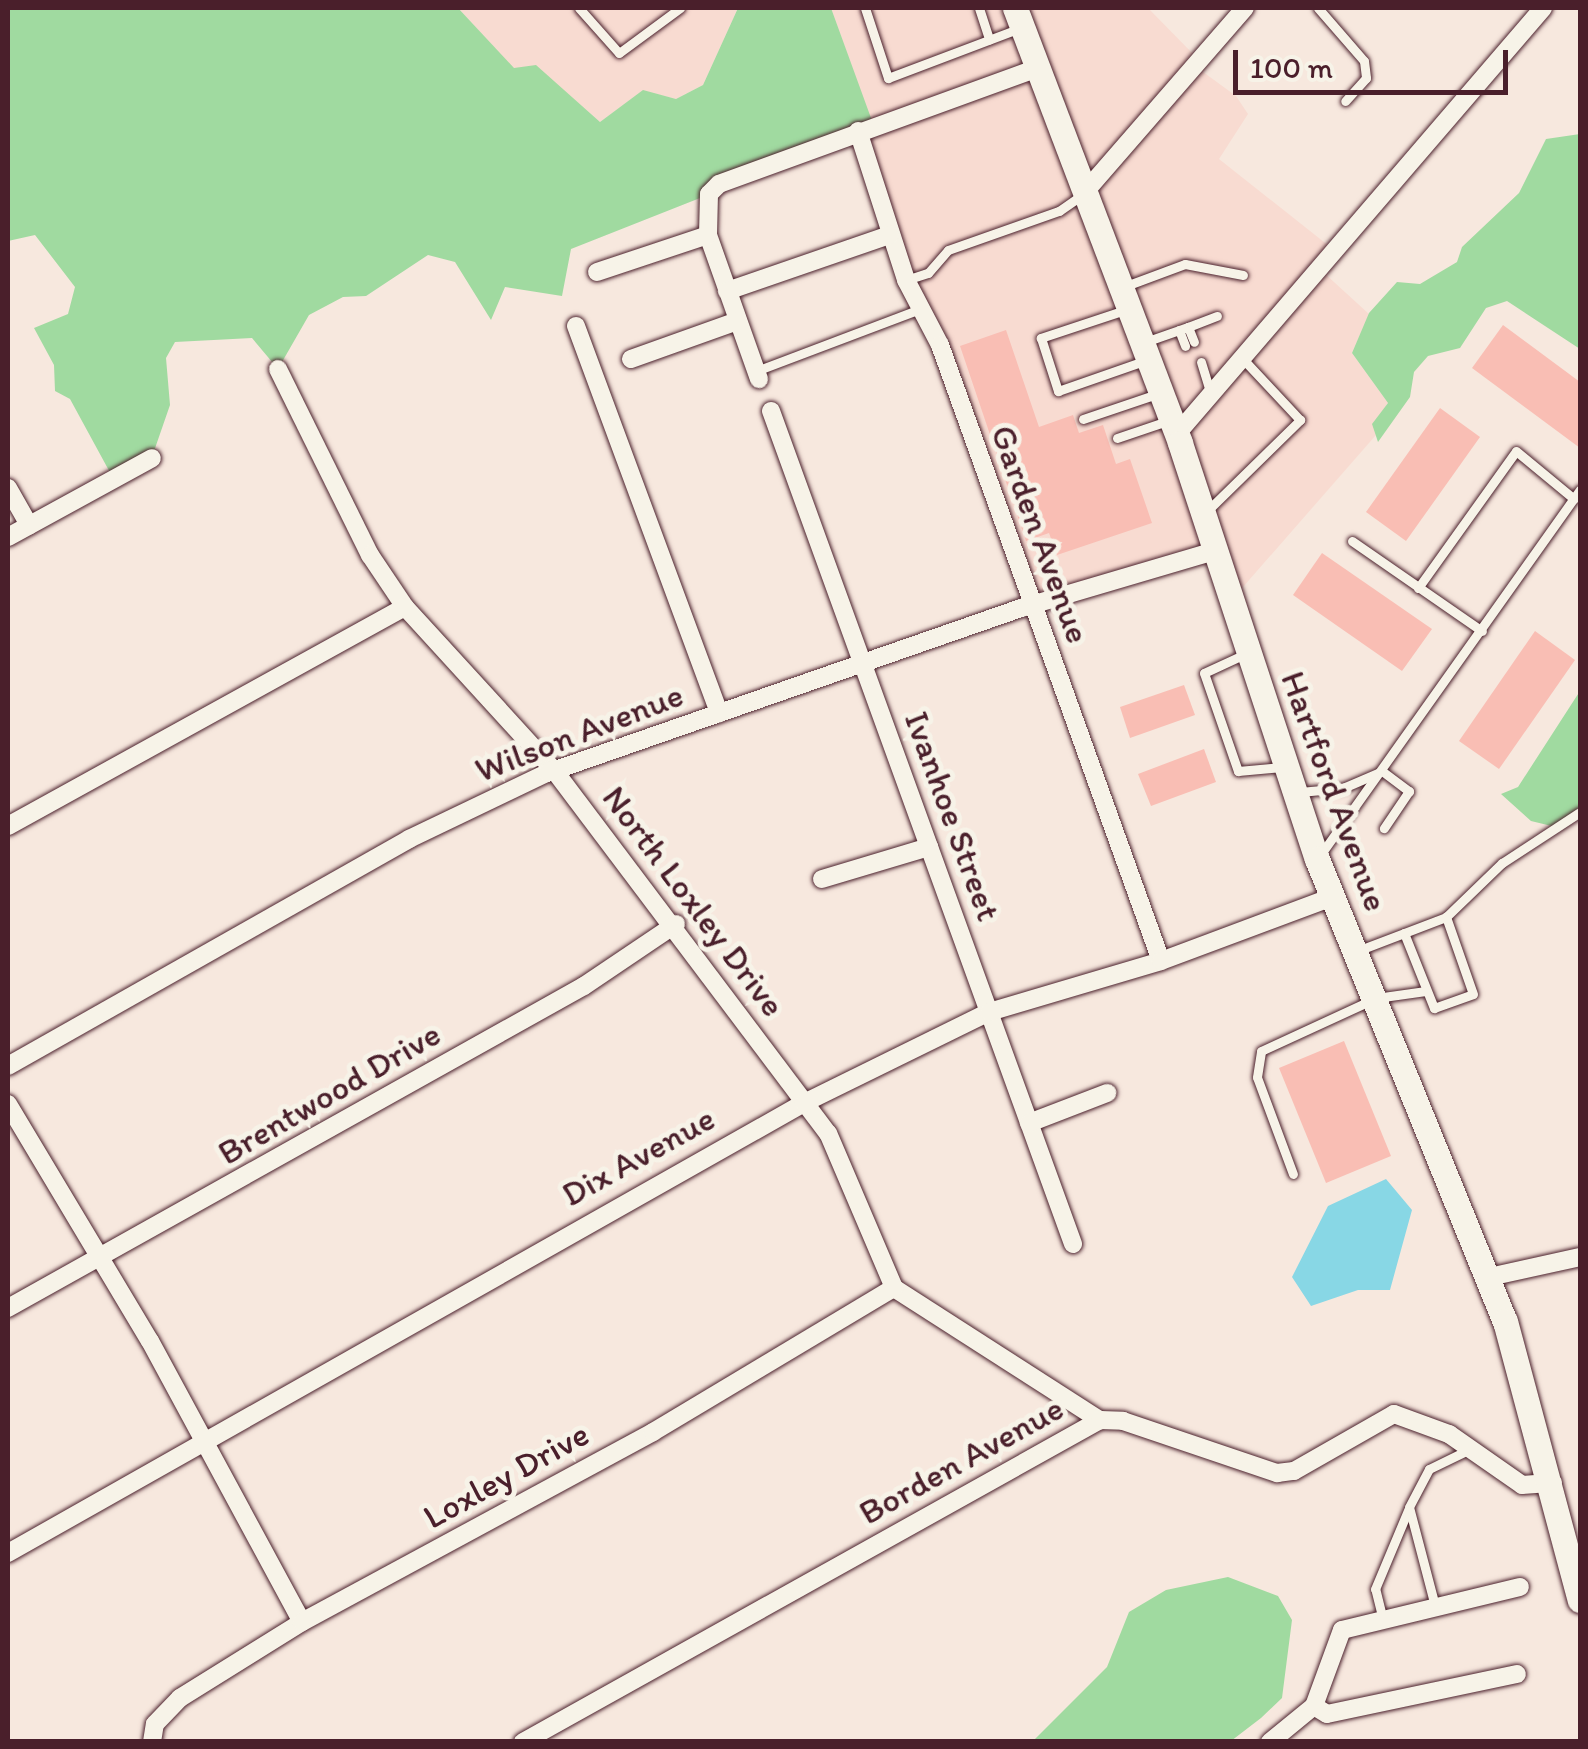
<!DOCTYPE html>
<style>
body{margin:0}
#map{position:relative;width:1588px;height:1749px;overflow:hidden;background:#f7e8de;font-family:Itim,sans-serif}
div>[style]{position:absolute}
.built>*{inset:0;background:#f8dbd1}
.green>*{inset:0;background:#a0daa0}
.water>*{inset:0;background:#88d7e5}
.building>*{inset:0;background:#f9beb4}
.roads{filter:drop-shadow(0 0 2px #4a1f2b) drop-shadow(0 0 2px #4a1f2b)}
.lane>*{height:9px;margin:-4.5px;padding:0 4.5px;transform-origin:4.5px;border-radius:4.5px;background:#f7f3e8}
.street>*{height:18px;margin:-9px;padding:0 9px;transform-origin:9px;border-radius:9px;background:#f7f3e8}
.secondary>*{height:25px;margin:-12.5px;padding:0 12.5px;transform-origin:12.5px;border-radius:12.5px;background:#f7f3e8}
span{translate:-50% -50%;white-space:nowrap;text-align:center;line-height:1.15;-webkit-text-stroke:10px #f7f3e8;paint-order:stroke}
.street-label{font-size:35px;color:#4a1f2b}
.frame{position:absolute;inset:0;border:10px solid #4a1f2b;pointer-events:none}
.scale{position:absolute;left:1233px;top:50px;width:275px;height:45px;box-sizing:border-box;border:5px solid #4a1f2b;border-top:0;padding-left:12px;font-size:30px;line-height:35px;white-space:nowrap;color:#4a1f2b;-webkit-text-stroke:8px #f7f3e8;paint-order:stroke}
</style>
<div id="map">
<div class="built">
<div style="clip-path:polygon(458px 8px,738px 8px,703px 85px,676px 99px,643px 91px,600px 122px,536px 66px,514px 69px)"></div>
<div style="clip-path:polygon(831px 8px,1148px 8px,1198px 59px,1199px 69px,1236px 96px,1248px 114px,1219px 159px,1334px 250px,1323px 272px,1369px 314px,1352px 353px,1388px 403px,1373px 424px,1376px 435px,1236px 595px,1218px 555px,1033px 604px,935px 344px,908px 309px,861px 148px,874px 129px)"></div>
</div>
<div class="green">
<div style="clip-path:polygon(8px 8px,458px 8px,514px 68px,536px 65px,600px 122px,643px 90px,676px 99px,703px 85px,738px 8px,831px 8px,875px 129px,571px 249px,562px 296px,505px 287px,491px 320px,455px 262px,428px 255px,366px 296px,343px 297px,309px 315px,278px 369px,252px 338px,175px 342px,166px 358px,170px 405px,152px 457px,113px 478px,70px 399px,55px 391px,54px 365px,34px 328px,68px 314px,75px 287px,35px 235px,8px 241px)"></div>
<div style="clip-path:polygon(1580px 134px,1580px 349px,1507px 301px,1486px 308px,1460px 348px,1428px 356px,1414px 372px,1410px 397px,1378px 442px,1372px 424px,1388px 403px,1352px 353px,1369px 313px,1397px 282px,1420px 284px,1457px 262px,1462px 247px,1519px 193px,1546px 139px)"></div>
<div style="clip-path:polygon(1580px 691px,1580px 817px,1564px 829px,1531px 821px,1501px 794px,1518px 787px)"></div>
<div style="clip-path:polygon(1228px 1577px,1278px 1596px,1292px 1620px,1282px 1698px,1261px 1718px,1231px 1741px,1033px 1741px,1107px 1667px,1129px 1612px,1166px 1590px)"></div>
</div>
<div class="water">
<div style="clip-path:polygon(1386px 1179px,1412px 1210px,1390px 1290px,1358px 1290px,1311px 1306px,1292px 1277px,1328px 1206px)"></div>
</div>
<div class="building">
<div style="clip-path:polygon(1503px 325px,1580px 382px,1580px 448px,1472px 368px)"></div>
<div style="clip-path:polygon(1006px 330px,1039px 427px,1073px 415px,1079px 433px,1103px 425px,1116px 464px,1130px 459px,1152px 523px,1057px 555px,1049px 533px,1026px 541px,960px 346px)"></div>
<div style="clip-path:polygon(1440px 408px,1480px 437px,1406px 541px,1366px 512px)"></div>
<div style="clip-path:polygon(1322px 553px,1432px 629px,1402px 671px,1293px 595px)"></div>
<div style="clip-path:polygon(1535px 631px,1575px 660px,1499px 769px,1459px 741px)"></div>
<div style="clip-path:polygon(1184px 685px,1195px 715px,1130px 738px,1120px 707px)"></div>
<div style="clip-path:polygon(1204px 749px,1216px 782px,1151px 806px,1138px 774px)"></div>
<div style="clip-path:polygon(1344px 1041px,1391px 1156px,1326px 1183px,1279px 1068px)"></div>
</div>
<div class="roads">
<div class="lane">
<div style="left:579px;top:8px;width:60px;rotate:48.4deg"></div>
<div style="left:619px;top:53px;width:76px;rotate:-36.4deg"></div>
<div style="left:865px;top:8px;width:74px;rotate:71.8deg"></div>
<div style="left:888px;top:78px;width:141px;rotate:-20.7deg"></div>
<div style="left:979px;top:8px;width:33px;rotate:72deg"></div>
<div style="left:1318px;top:8px;width:70px;rotate:49deg"></div>
<div style="left:1364px;top:61px;width:17px;rotate:83deg"></div>
<div style="left:1366px;top:78px;width:31px;rotate:132deg"></div>
<div style="left:906px;top:280px;width:23px;rotate:-18deg"></div>
<div style="left:928px;top:273px;width:30px;rotate:-49deg"></div>
<div style="left:948px;top:250px;width:118px;rotate:-19.4deg"></div>
<div style="left:1059px;top:211px;width:28px;rotate:-35deg"></div>
<div style="left:1123px;top:287px;width:66px;rotate:-20.4deg"></div>
<div style="left:1185px;top:264px;width:59px;rotate:10.7deg"></div>
<div style="left:1125px;top:310px;width:89px;rotate:161.6deg"></div>
<div style="left:1041px;top:338px;width:56px;rotate:72.2deg"></div>
<div style="left:1058px;top:391px;width:94px;rotate:-19.2deg"></div>
<div style="left:1188px;top:327px;width:31px;rotate:-21deg"></div>
<div style="left:1179px;top:330px;width:17px;rotate:69deg"></div>
<div style="left:1145px;top:342px;width:46px;rotate:-19.2deg"></div>
<div style="left:1188px;top:327px;width:16px;rotate:68deg"></div>
<div style="left:1201px;top:362px;width:34px;rotate:73deg"></div>
<div style="left:756px;top:371px;width:175px;rotate:-20.7deg"></div>
<div style="left:1083px;top:419px;width:78px;rotate:-18.7deg"></div>
<div style="left:1117px;top:438px;width:53px;rotate:-18.8deg"></div>
<div style="left:1206px;top:512px;width:132px;rotate:-44.4deg"></div>
<div style="left:1300px;top:420px;width:85px;rotate:-133.1deg"></div>
<div style="left:1352px;top:541px;width:158px;rotate:34.7deg"></div>
<div style="left:1418px;top:588px;width:168px;rotate:-54.4deg"></div>
<div style="left:1516px;top:451px;width:75px;rotate:39.6deg"></div>
<div style="left:1245px;top:654px;width:45px;rotate:155.1deg"></div>
<div style="left:1204px;top:673px;width:104px;rotate:70.9deg"></div>
<div style="left:1238px;top:771px;width:44px;rotate:-5.2deg"></div>
<div style="left:1382px;top:771px;width:34px;rotate:37deg"></div>
<div style="left:1409px;top:791px;width:45px;rotate:124deg"></div>
<div style="left:1300px;top:792px;width:43px;rotate:-5.3deg"></div>
<div style="left:1343px;top:788px;width:40px;rotate:-23.4deg"></div>
<div style="left:1321px;top:854px;width:447px;rotate:-54.6deg"></div>
<div style="left:1404px;top:933px;width:81px;rotate:68.2deg"></div>
<div style="left:1434px;top:1008px;width:41px;rotate:-19.7deg"></div>
<div style="left:1473px;top:994px;width:82px;rotate:-109.3deg"></div>
<div style="left:1357px;top:951px;width:95px;rotate:-20.9deg"></div>
<div style="left:1446px;top:917px;width:78px;rotate:-44deg"></div>
<div style="left:1502px;top:863px;width:93px;rotate:-33.2deg"></div>
<div style="left:1293px;top:1174px;width:103px;rotate:-110.4deg"></div>
<div style="left:1257px;top:1077px;width:26px;rotate:-81deg"></div>
<div style="left:1261px;top:1051px;width:127px;rotate:-24.7deg"></div>
<div style="left:1376px;top:998px;width:50px;rotate:-8deg"></div>
<div style="left:1435px;top:1606px;width:102px;rotate:-104.7deg"></div>
<div style="left:1409px;top:1507px;width:43px;rotate:-62.2deg"></div>
<div style="left:1429px;top:1469px;width:46px;rotate:-26deg"></div>
<div style="left:1383px;top:1620px;width:32px;rotate:-104deg"></div>
<div style="left:1375px;top:1589px;width:86px;rotate:-67.3deg"></div>
</div>
<div class="street">
<div style="left:858px;top:131px;width:157px;rotate:72.1deg"></div>
<div style="left:906px;top:280px;width:73px;rotate:62.4deg"></div>
<div style="left:940px;top:345px;width:654px;rotate:70.26deg"></div>
<div style="left:1084px;top:193px;width:245px;rotate:-49deg"></div>
<div style="left:708px;top:235px;width:153px;rotate:70.5deg"></div>
<div style="left:597px;top:272px;width:117px;rotate:-18.4deg"></div>
<div style="left:708px;top:235px;width:41px;rotate:-88.6deg"></div>
<div style="left:709px;top:194px;width:14px;rotate:-45deg"></div>
<div style="left:719px;top:184px;width:339px;rotate:-20deg"></div>
<div style="left:727px;top:291px;width:172px;rotate:-19deg"></div>
<div style="left:576px;top:326px;width:413px;rotate:69.7deg"></div>
<div style="left:631px;top:359px;width:113px;rotate:-19.7deg"></div>
<div style="left:278px;top:369px;width:208px;rotate:63.7deg"></div>
<div style="left:370px;top:555px;width:63px;rotate:56.1deg"></div>
<div style="left:405px;top:607px;width:221px;rotate:47.6deg"></div>
<div style="left:554px;top:770px;width:455px;rotate:53deg"></div>
<div style="left:828px;top:1133px;width:168px;rotate:66.9deg"></div>
<div style="left:894px;top:1288px;width:245px;rotate:32.7deg"></div>
<div style="left:771px;top:411px;width:886px;rotate:70.07deg"></div>
<div style="left:1176px;top:435px;width:563px;rotate:-49.32deg"></div>
<div style="left:8px;top:488px;width:43px;rotate:60.4deg"></div>
<div style="left:8px;top:537px;width:164px;rotate:-28.7deg"></div>
<div style="left:8px;top:826px;width:453px;rotate:-28.9deg"></div>
<div style="left:822px;top:879px;width:112px;rotate:-16.7deg"></div>
<div style="left:8px;top:1066px;width:461px;rotate:-29.5deg"></div>
<div style="left:409px;top:839px;width:153px;rotate:-25.6deg"></div>
<div style="left:547px;top:773px;width:502px;rotate:-19.19deg"></div>
<div style="left:1021px;top:608px;width:202px;rotate:-16.4deg"></div>
<div style="left:8px;top:1104px;width:276px;rotate:59.1deg"></div>
<div style="left:150px;top:1341px;width:319px;rotate:61.6deg"></div>
<div style="left:1029px;top:1123px;width:84px;rotate:-21deg"></div>
<div style="left:1489px;top:1277px;width:93px;rotate:-12.4deg"></div>
<div style="left:8px;top:1308px;width:660px;rotate:-29.21deg"></div>
<div style="left:584px;top:986px;width:111px;rotate:-34deg"></div>
<div style="left:8px;top:1553px;width:914px;rotate:-29.48deg"></div>
<div style="left:804px;top:1103px;width:206px;rotate:-26.2deg"></div>
<div style="left:989px;top:1012px;width:179px;rotate:-16.5deg"></div>
<div style="left:1161px;top:961px;width:186px;rotate:-20.5deg"></div>
<div style="left:1314px;top:1706px;width:15px;rotate:32deg"></div>
<div style="left:1327px;top:1714px;width:194px;rotate:-11.9deg"></div>
<div style="left:152px;top:1742px;width:18px;rotate:-81deg"></div>
<div style="left:155px;top:1724px;width:36px;rotate:-46deg"></div>
<div style="left:180px;top:1698px;width:144px;rotate:-31.9deg"></div>
<div style="left:302px;top:1622px;width:399px;rotate:-28.4deg"></div>
<div style="left:653px;top:1432px;width:281px;rotate:-30.9deg"></div>
<div style="left:523px;top:1742px;width:661px;rotate:-29.16deg"></div>
<div style="left:1100px;top:1420px;width:23px;rotate:2deg"></div>
<div style="left:1123px;top:1421px;width:163px;rotate:18.7deg"></div>
<div style="left:1277px;top:1473px;width:17px;rotate:-7deg"></div>
<div style="left:1294px;top:1471px;width:115px;rotate:-29.7deg"></div>
<div style="left:1394px;top:1414px;width:59px;rotate:20deg"></div>
<div style="left:1449px;top:1434px;width:89px;rotate:34.9deg"></div>
<div style="left:1522px;top:1485px;width:31px;rotate:-4deg"></div>
<div style="left:1270px;top:1742px;width:57px;rotate:-39.3deg"></div>
<div style="left:1314px;top:1706px;width:81px;rotate:-69.8deg"></div>
<div style="left:1342px;top:1630px;width:183px;rotate:-13.6deg"></div>
</div>
<div class="secondary">
<div style="left:1015px;top:8px;width:465px;rotate:69.2deg"></div>
<div style="left:1180px;top:443px;width:438px;rotate:71.8deg"></div>
<div style="left:1317px;top:859px;width:499px;rotate:67.9deg"></div>
<div style="left:1505px;top:1321px;width:289px;rotate:75deg"></div>
</div>
</div>
<div class="street-label">
<span style="left:1041px;top:534px;rotate:70deg">Garden Avenue</span>
<span style="left:579px;top:732px;rotate:-21deg">Wilson Avenue</span>
<span style="left:1335px;top:791px;rotate:70deg">Hartford Avenue</span>
<span style="left:953px;top:816px;rotate:70deg">Ivanhoe Street</span>
<span style="left:694px;top:901px;rotate:53deg">North Loxley Drive</span>
<span style="left:329px;top:1093px;rotate:-30deg">Brentwood Drive</span>
<span style="left:638px;top:1156px;rotate:-29deg">Dix Avenue</span>
<span style="left:961px;top:1460px;rotate:-29deg">Borden Avenue</span>
<span style="left:506px;top:1475px;rotate:-29deg">Loxley Drive</span>
</div>
<div class="frame"></div>
<div class="scale">100 m</div>
</div>
